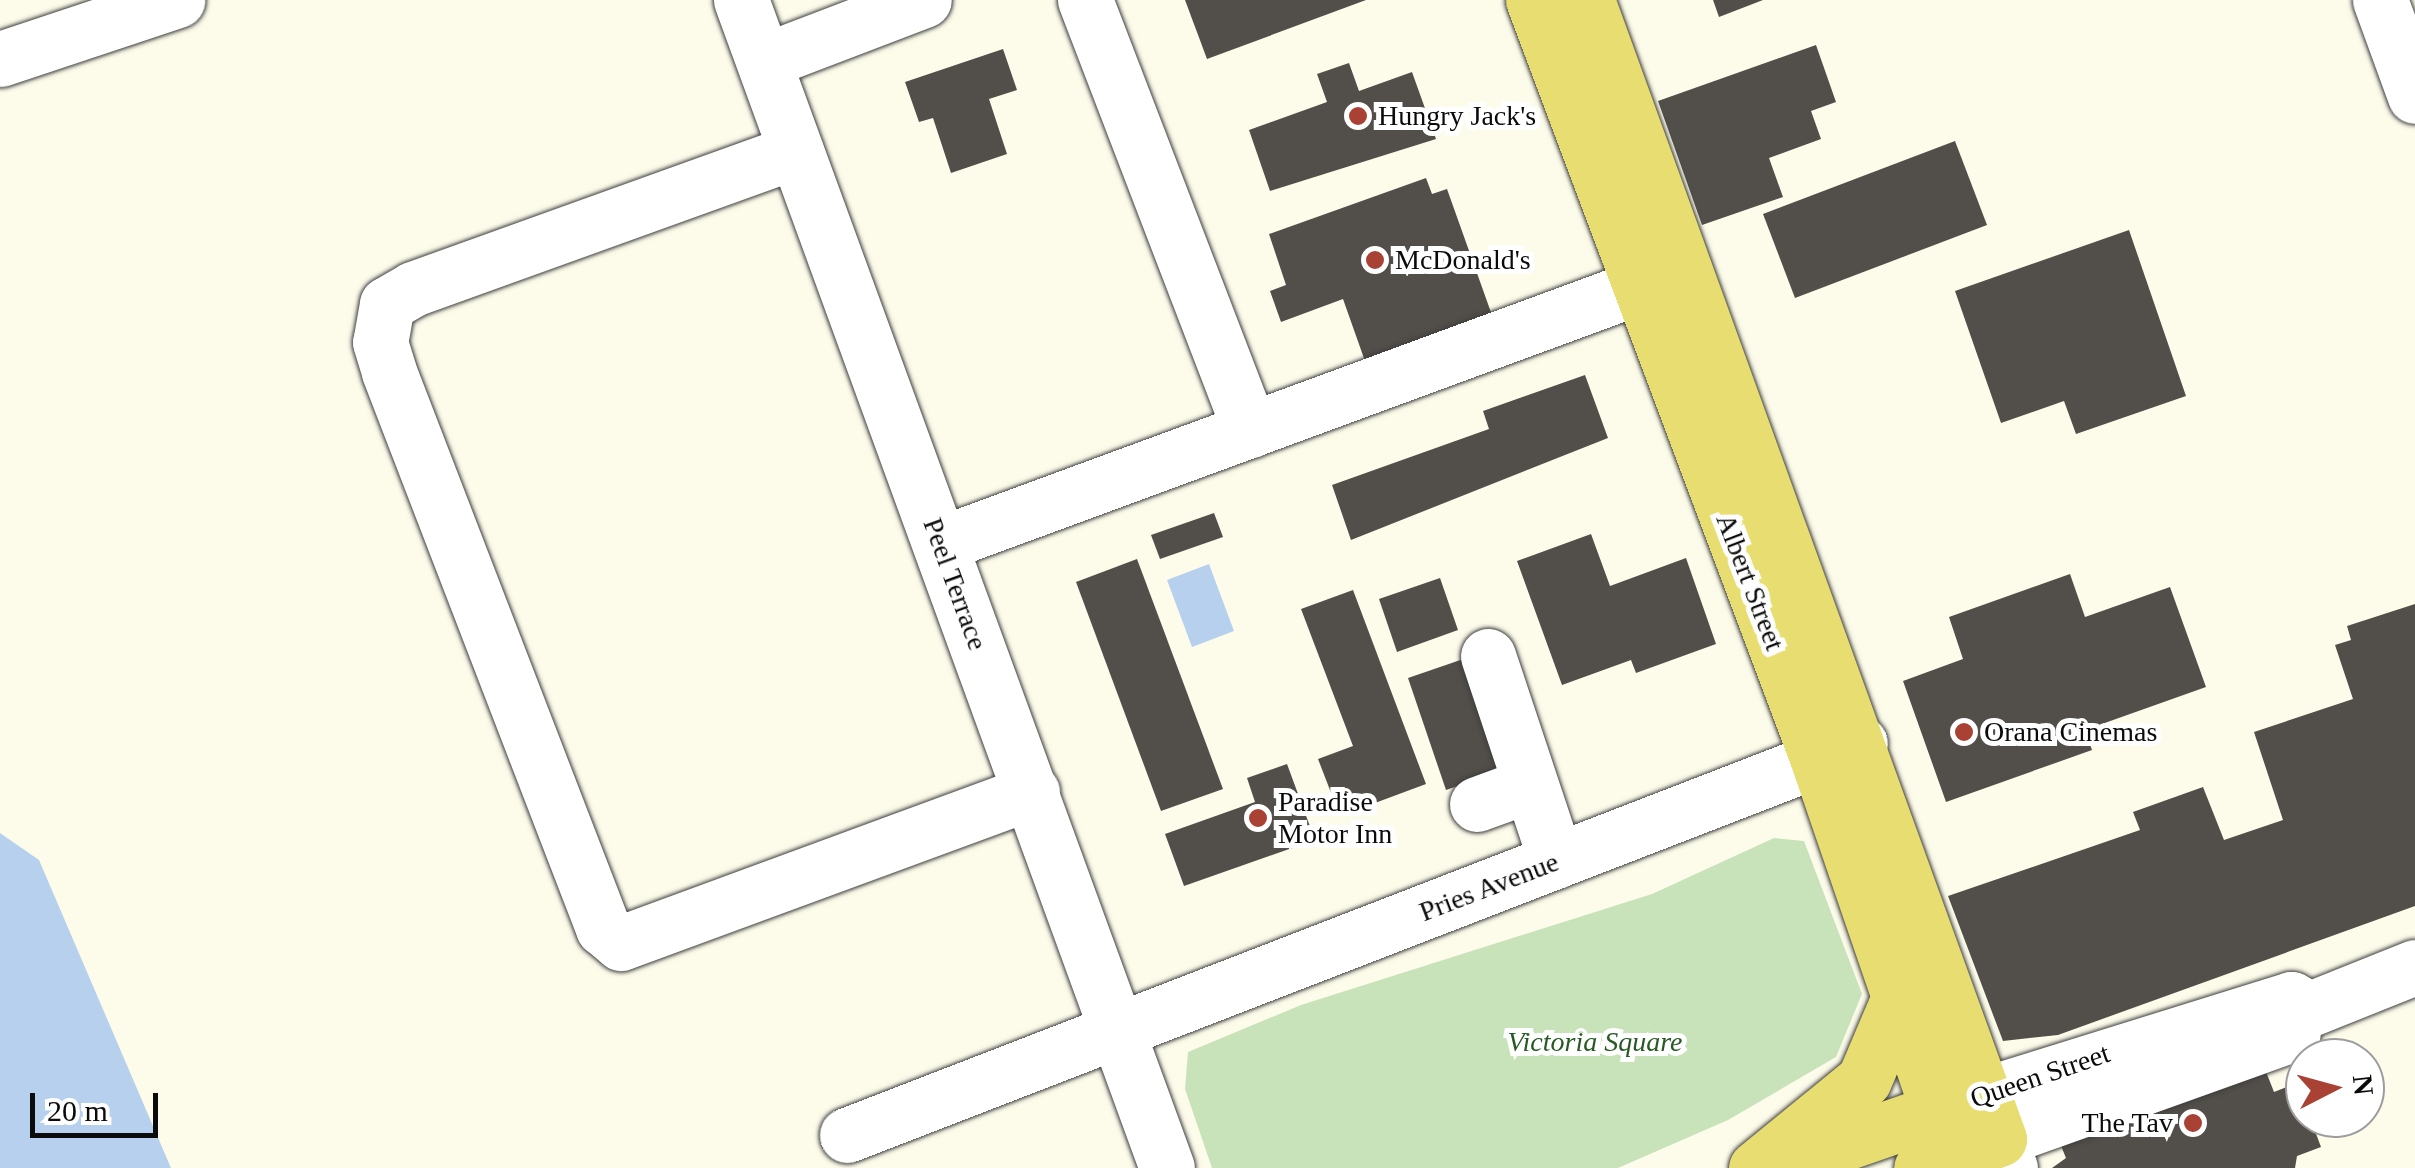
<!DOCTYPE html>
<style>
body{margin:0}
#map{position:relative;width:2415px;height:1168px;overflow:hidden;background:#fdfceb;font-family:"Times New Roman",serif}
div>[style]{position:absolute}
.green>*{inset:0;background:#c8e2b9}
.water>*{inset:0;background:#b6d0ee}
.building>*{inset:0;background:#524e49}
.roads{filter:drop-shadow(0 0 2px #3e3e3e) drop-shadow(0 0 2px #3e3e3e)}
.minor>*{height:55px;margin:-27.5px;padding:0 27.5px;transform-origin:27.5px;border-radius:27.5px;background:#fff}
.major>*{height:55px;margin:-27.5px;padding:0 27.5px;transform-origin:27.5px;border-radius:27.5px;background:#e8dd70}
.dots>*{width:28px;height:28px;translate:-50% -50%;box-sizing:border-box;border:5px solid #fff;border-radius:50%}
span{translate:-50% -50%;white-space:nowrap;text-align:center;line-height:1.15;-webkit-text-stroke:10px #fff;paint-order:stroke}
.poi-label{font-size:28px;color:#0b0b0b}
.left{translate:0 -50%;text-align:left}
.right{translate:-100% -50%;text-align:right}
.street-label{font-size:28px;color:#0b0b0b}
.park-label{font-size:28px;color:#275a24;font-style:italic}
.north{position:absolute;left:2285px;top:1038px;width:100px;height:100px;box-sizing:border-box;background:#fff;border:2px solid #9d9d9d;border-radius:50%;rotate:84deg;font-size:28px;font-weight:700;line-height:40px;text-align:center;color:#0b0b0b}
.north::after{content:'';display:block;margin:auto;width:35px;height:45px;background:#a94134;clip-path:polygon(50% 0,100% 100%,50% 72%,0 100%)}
.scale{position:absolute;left:30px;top:1093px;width:128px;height:45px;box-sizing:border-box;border:5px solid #0b0b0b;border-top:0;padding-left:12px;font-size:30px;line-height:35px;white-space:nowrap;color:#0b0b0b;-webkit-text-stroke:8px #fff;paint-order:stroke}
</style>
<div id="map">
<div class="green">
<div style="clip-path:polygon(1774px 838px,1804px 841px,1862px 994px,1836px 1057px,1728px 1120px,1618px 1168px,1212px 1168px,1185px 1089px,1188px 1052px,1301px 1005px,1652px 894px)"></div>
</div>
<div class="water">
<div style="clip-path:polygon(1209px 564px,1234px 631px,1192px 647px,1167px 580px)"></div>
<div style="clip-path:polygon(0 833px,39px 860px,171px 1168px,0 1168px)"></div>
</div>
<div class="building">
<div style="clip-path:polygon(1185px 0,1366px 0,1207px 59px)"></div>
<div style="clip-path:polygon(1713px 0,1763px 0,1719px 17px)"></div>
<div style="clip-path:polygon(1816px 45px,1836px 102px,1811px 111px,1821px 139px,1769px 158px,1783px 197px,1702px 225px,1658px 101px)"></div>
<div style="clip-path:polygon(1003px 49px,1017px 90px,989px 99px,1007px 154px,951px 173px,933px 118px,919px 122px,905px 82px)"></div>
<div style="clip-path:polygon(1349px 63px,1359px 91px,1412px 72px,1436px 139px,1270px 191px,1249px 130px,1327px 102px,1317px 74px)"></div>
<div style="clip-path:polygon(1955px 141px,1987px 225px,1795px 298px,1763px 214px)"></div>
<div style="clip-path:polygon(1426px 178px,1432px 194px,1447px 189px,1493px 318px,1366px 364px,1343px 299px,1281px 322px,1270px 291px,1286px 285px,1269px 234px)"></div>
<div style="clip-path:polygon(2129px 230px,2186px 396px,2076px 434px,2064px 401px,2001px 423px,1955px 291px)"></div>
<div style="clip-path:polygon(1585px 375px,1608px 438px,1351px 540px,1332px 485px,1489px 429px,1483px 411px)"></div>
<div style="clip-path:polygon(1214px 513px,1223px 537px,1160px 559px,1151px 535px)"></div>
<div style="clip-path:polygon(1591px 534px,1610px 586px,1686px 558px,1716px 644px,1636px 673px,1631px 660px,1562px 685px,1517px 561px)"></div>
<div style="clip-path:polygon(1137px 559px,1223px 789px,1161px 811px,1076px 582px)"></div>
<div style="clip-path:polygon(2070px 574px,2085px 617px,2170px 587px,2206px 687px,2085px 730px,2092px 750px,1946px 802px,1903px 681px,1963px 659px,1949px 617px)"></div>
<div style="clip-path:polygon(1440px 578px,1458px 630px,1397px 652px,1379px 599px)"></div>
<div style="clip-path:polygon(1353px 590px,1426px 784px,1340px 816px,1318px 759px,1353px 746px,1301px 609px)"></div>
<div style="clip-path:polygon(2415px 604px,2415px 906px,2058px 1035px,2003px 1041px,1948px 896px,2140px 830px,2133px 812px,2203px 787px,2224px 840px,2283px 820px,2254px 732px,2353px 699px,2335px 645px,2351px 640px,2347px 626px)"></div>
<div style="clip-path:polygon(1475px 655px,1513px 767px,1446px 790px,1408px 678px)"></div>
<div style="clip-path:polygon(1287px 764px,1315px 840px,1184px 886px,1165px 834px,1255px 802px,1247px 778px)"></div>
<div style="clip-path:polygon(2263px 1064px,2274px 1092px,2297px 1083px,2321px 1147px,2297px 1156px,2295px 1168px,2052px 1168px,2066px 1158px,2059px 1141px)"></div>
</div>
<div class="roads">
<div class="minor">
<div style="left:741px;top:0;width:1243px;rotate:69.96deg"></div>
<div style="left:1085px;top:0;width:461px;rotate:69deg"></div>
<div style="left:2380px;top:0;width:102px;rotate:70deg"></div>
<div style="left:0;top:59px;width:187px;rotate:-18.4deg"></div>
<div style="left:764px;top:61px;width:171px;rotate:-20.9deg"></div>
<div style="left:796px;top:151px;width:407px;rotate:160.2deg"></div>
<div style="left:413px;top:289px;width:30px;rotate:150deg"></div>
<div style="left:387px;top:304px;width:39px;rotate:100deg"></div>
<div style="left:380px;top:342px;width:31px;rotate:73deg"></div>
<div style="left:389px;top:372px;width:596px;rotate:68.95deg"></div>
<div style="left:603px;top:928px;width:23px;rotate:40deg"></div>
<div style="left:621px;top:943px;width:438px;rotate:-20.2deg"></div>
<div style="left:940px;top:544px;width:744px;rotate:-20.21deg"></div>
<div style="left:1488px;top:656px;width:216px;rotate:71.6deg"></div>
<div style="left:1477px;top:804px;width:55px;rotate:-20.1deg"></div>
<div style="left:1983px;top:1095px;width:323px;rotate:-17.3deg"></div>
<div style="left:2291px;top:999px;width:21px;rotate:28deg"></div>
<div style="left:2310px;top:1009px;width:113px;rotate:-21.8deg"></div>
<div style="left:847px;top:1135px;width:1086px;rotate:-21.15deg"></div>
<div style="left:2010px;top:1168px;width:31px;rotate:-111deg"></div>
<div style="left:1999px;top:1139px;width:312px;rotate:-19.7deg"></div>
</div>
<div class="major">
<div style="left:1533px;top:0;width:812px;rotate:69.44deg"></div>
<div style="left:1818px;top:760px;width:420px;rotate:71.1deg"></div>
<div style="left:1587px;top:0;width:1211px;rotate:70.11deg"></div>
<div style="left:1999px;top:1139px;width:83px;rotate:159.6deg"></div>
<div style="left:1784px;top:1164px;width:199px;rotate:-19.1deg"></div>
<div style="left:1756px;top:1168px;width:139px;rotate:-39.2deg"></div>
<div style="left:1864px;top:1080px;width:92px;rotate:-67deg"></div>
</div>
</div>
<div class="dots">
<div style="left:1358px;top:116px;background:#a94134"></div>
<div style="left:1375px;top:260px;background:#a94134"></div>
<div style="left:1964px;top:732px;background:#a94134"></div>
<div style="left:1258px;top:818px;background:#a94134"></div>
<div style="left:2193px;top:1123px;background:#a94134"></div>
</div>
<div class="poi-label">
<span class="left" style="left:1378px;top:116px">Hungry Jack's</span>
<span class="left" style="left:1395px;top:260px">McDonald's</span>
<span class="left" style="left:1984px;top:732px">Orana Cinemas</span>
<span class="left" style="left:1278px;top:818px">Paradise<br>Motor Inn</span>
<span class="right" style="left:2173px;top:1123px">The Tav</span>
</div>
<div class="street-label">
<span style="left:1750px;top:582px;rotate:69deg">Albert Street</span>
<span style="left:955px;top:584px;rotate:70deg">Peel Terrace</span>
<span style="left:1489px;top:887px;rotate:-21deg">Pries Avenue</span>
<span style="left:2040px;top:1076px;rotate:-19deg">Queen Street</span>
</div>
<div class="park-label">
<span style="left:1595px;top:1042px">Victoria Square</span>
</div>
<div class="north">N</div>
<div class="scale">20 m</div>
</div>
